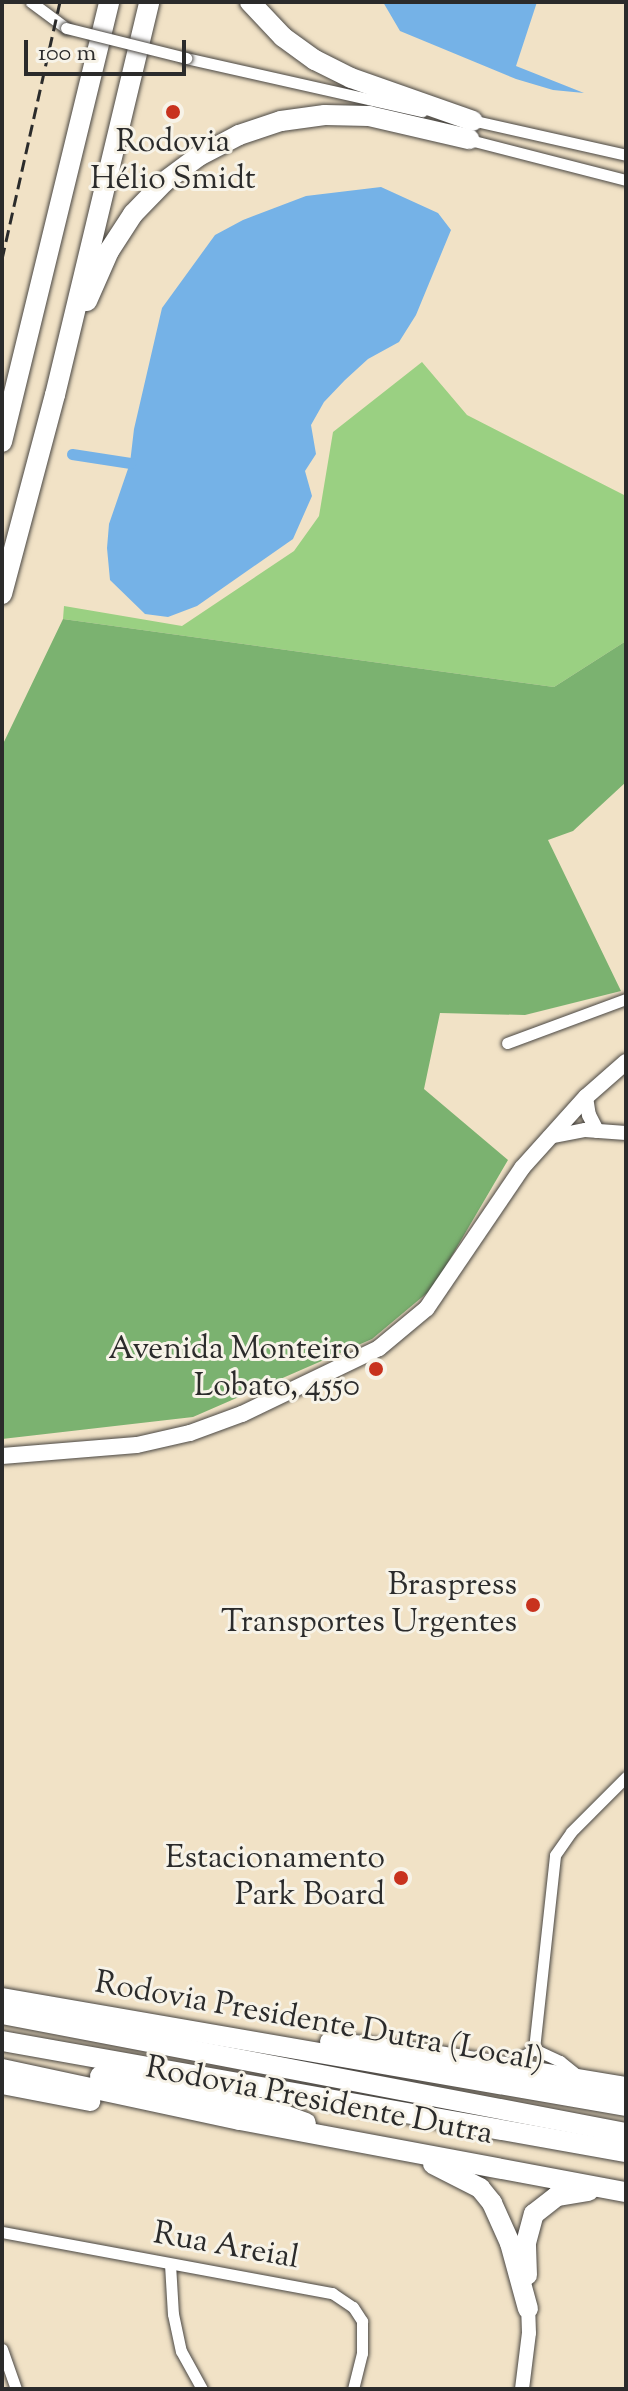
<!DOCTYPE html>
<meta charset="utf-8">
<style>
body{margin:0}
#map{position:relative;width:628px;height:2391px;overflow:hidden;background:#f1e2c6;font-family:"Sorts Mill Goudy",serif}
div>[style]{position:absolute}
.green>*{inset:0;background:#9ad082}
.forest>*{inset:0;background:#7bb270}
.water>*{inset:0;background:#75b2e7}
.canal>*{height:11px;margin:-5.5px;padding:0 5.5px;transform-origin:5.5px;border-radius:5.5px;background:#75b2e7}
.roads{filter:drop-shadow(0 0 2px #494642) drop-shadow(0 0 2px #494642)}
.minor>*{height:11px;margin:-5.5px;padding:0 5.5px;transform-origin:5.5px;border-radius:5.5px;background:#fff}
.tertiary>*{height:14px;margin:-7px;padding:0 7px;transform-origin:7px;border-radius:7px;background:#fff}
.secondary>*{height:16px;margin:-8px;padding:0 8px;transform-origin:8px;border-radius:8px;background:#fff}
.motorway>*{height:20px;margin:-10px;padding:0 10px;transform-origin:10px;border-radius:10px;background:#fff}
.rail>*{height:3px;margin-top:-1.5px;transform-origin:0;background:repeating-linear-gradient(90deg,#2b2b2b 0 12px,transparent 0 18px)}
.bridges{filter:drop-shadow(0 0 2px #494642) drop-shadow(0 0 2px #494642)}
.minor-bridge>*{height:11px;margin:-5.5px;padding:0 5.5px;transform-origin:5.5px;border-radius:5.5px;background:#fff}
.dots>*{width:22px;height:22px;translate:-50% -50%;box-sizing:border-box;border:4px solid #f7f3e8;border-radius:50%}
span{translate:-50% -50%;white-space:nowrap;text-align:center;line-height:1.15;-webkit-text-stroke:6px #f7f3e8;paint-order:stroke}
.poi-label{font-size:32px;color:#2b2b2b}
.right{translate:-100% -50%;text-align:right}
.street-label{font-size:32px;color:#2b2b2b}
.frame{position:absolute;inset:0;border:4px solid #2b2b2b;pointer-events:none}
.scale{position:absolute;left:24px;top:40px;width:162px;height:36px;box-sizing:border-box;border:4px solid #2b2b2b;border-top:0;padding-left:10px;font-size:24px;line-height:28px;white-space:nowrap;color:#2b2b2b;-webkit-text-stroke:6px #f7f3e8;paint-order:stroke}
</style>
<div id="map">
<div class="green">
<div style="clip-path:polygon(422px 362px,467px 415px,626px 496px,626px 641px,554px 687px,63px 619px,64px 606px,182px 626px,294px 551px,319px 516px,333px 432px)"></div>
</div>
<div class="forest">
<div style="clip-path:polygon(63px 619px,554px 687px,626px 641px,626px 782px,573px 831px,548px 840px,621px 991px,525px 1015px,440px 1013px,424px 1089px,508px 1160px,433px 1288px,372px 1339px,193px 1417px,2px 1439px,2px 746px)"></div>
</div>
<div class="water">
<div style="clip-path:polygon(383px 2px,537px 2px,516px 66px,584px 93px,553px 90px,516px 79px,400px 31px)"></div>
<div style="clip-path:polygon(381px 187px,438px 213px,451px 230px,416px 315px,399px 342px,368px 359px,345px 380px,324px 402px,311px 425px,316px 454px,305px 471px,312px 496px,293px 539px,197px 606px,168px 617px,145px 614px,110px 580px,107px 548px,109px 524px,130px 463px,134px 429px,162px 308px,215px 235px,243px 220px,306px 196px)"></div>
</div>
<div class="canal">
<div style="left:72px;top:454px;width:59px;rotate:8.8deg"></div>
</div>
<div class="roads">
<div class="minor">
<div style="left:31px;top:2px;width:44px;rotate:36.6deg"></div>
<div style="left:186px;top:58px;width:242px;rotate:12.7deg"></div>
<div style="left:471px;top:120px;width:159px;rotate:12.7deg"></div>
<div style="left:466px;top:139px;width:165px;rotate:14.4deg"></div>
<div style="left:507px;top:1043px;width:127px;rotate:-20.3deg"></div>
<div style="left:534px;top:2049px;width:195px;rotate:-83.8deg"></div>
<div style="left:555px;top:1855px;width:28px;rotate:-55deg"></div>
<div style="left:571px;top:1832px;width:78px;rotate:-45deg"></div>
<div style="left:534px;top:2049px;width:29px;rotate:25deg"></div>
<div style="left:560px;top:2061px;width:22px;rotate:39deg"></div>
<div style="left:507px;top:2066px;width:32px;rotate:-32deg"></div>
<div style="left:2px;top:2232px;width:336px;rotate:10.5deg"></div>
<div style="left:332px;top:2293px;width:25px;rotate:34deg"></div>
<div style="left:353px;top:2307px;width:17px;rotate:57deg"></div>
<div style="left:362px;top:2321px;width:32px;rotate:90deg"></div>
<div style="left:362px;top:2353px;width:37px;rotate:104deg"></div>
<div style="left:170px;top:2264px;width:50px;rotate:86.6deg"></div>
<div style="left:173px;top:2314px;width:38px;rotate:78deg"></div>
<div style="left:181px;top:2351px;width:43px;rotate:61.1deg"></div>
<div style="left:2px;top:2349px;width:42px;rotate:70.7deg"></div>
</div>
<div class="tertiary">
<div style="left:586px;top:1097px;width:18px;rotate:81deg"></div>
<div style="left:589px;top:1115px;width:18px;rotate:63deg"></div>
<div style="left:549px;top:1137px;width:37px;rotate:-11deg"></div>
<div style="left:585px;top:1130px;width:41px;rotate:4.2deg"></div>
<div style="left:522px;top:2389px;width:56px;rotate:-82.9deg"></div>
<div style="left:529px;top:2333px;width:24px;rotate:-92deg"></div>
</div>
<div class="secondary">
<div style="left:2px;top:1456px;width:135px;rotate:-4.7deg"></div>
<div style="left:137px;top:1445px;width:54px;rotate:-12.8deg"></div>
<div style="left:190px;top:1433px;width:55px;rotate:-20.1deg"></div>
<div style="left:242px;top:1414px;width:152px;rotate:-25.7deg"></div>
<div style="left:379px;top:1348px;width:62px;rotate:-39.8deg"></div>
<div style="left:427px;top:1308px;width:169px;rotate:-55.8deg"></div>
<div style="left:522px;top:1168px;width:96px;rotate:-48deg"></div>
<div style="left:586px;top:1097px;width:53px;rotate:-41.2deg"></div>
</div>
<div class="motorway">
<div style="left:250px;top:2px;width:48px;rotate:46.7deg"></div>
<div style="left:283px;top:37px;width:39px;rotate:36deg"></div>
<div style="left:315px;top:60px;width:40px;rotate:26.6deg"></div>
<div style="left:351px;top:78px;width:129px;rotate:19.4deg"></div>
<div style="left:87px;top:301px;width:55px;rotate:-66.3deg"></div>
<div style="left:109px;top:251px;width:44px;rotate:-57deg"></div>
<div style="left:133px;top:214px;width:45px;rotate:-45.9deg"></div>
<div style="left:164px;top:182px;width:44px;rotate:-36.6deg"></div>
<div style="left:199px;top:156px;width:45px;rotate:-27.7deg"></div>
<div style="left:239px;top:135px;width:44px;rotate:-18.4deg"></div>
<div style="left:281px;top:121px;width:44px;rotate:-7.8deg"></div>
<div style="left:325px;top:115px;width:44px;rotate:1.3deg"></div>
<div style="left:369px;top:116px;width:103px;rotate:13deg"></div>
<div style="left:2px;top:442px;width:453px;rotate:-76.3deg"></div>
<div style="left:2px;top:594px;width:206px;rotate:-75.1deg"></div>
<div style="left:55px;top:395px;width:404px;rotate:-76.5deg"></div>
<div style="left:2px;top:1998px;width:633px;rotate:9.82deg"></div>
<div style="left:2px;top:2014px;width:635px;rotate:10.8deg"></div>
<div style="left:2px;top:2041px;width:634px;rotate:10.09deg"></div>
<div style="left:330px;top:2042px;width:99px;rotate:7deg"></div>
<div style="left:428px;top:2054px;width:201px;rotate:9.5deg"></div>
<div style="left:2px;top:2069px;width:243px;rotate:12.1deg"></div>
<div style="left:240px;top:2120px;width:393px;rotate:10.6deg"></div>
<div style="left:100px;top:2076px;width:173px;rotate:11.3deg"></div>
<div style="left:270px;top:2110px;width:38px;rotate:20deg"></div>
<div style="left:2px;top:2084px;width:90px;rotate:10.9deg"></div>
<div style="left:433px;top:2164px;width:53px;rotate:27.1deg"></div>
<div style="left:480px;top:2188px;width:19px;rotate:51deg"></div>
<div style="left:492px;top:2203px;width:44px;rotate:65.8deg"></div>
<div style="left:510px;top:2243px;width:68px;rotate:74.7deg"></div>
<div style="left:527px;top:2275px;width:32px;rotate:-92deg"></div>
<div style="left:526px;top:2243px;width:30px;rotate:-75deg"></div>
<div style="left:534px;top:2214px;width:29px;rotate:-38deg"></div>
<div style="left:557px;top:2196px;width:32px;rotate:-9deg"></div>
</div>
</div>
<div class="rail">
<div style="left:2px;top:259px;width:263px;rotate:-77.3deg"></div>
</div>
<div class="bridges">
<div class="minor-bridge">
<div style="left:66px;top:28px;width:124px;rotate:14deg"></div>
</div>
</div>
<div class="dots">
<div style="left:173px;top:112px;background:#c8321e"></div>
<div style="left:376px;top:1369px;background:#c8321e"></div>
<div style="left:533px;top:1605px;background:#c8321e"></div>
<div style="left:401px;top:1878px;background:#c8321e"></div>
</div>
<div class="poi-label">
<span style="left:173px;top:162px">Rodovia<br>Hélio Smidt</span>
<span class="right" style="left:360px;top:1369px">Avenida Monteiro<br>Lobato, 4550</span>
<span class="right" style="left:517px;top:1605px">Braspress<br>Transportes Urgentes</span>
<span class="right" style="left:385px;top:1878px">Estacionamento<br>Park Board</span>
</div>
<div class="street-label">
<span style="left:319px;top:2023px;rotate:10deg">Rodovia Presidente Dutra (Local)</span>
<span style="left:319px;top:2102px;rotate:11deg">Rodovia Presidente Dutra</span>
<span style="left:226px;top:2247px;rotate:10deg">Rua Areial</span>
</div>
<div class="frame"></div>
<div class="scale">100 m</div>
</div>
